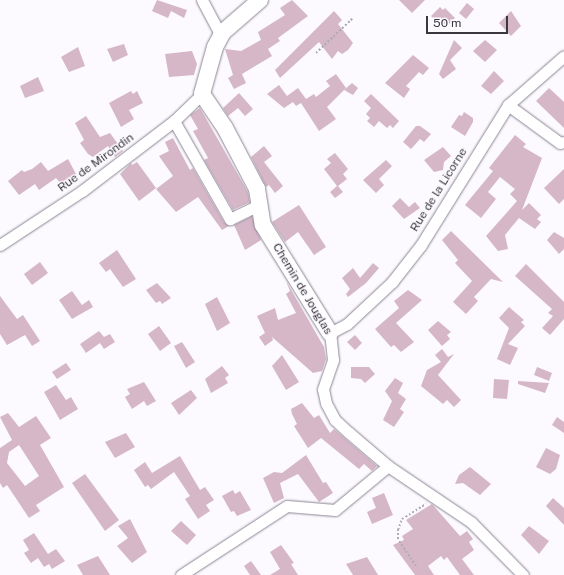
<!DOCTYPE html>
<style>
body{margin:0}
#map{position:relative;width:564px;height:575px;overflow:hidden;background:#fcfafe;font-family:"Public Sans",sans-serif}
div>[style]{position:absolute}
.building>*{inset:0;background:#d5b7c8}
.path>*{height:2px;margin-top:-1px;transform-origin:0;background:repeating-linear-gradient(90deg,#aeacb1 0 2px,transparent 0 4px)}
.roads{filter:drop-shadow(0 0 1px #8c8494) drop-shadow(0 0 1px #8c8494)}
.street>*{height:11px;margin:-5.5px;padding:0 5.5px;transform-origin:5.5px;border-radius:5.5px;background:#fff}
.secondary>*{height:16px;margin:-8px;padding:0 8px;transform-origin:8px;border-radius:8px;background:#fff}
span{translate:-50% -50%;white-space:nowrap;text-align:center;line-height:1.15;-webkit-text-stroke:3px #fcfafe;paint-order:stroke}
.street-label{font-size:12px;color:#3a373e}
.scale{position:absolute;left:426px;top:16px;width:82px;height:18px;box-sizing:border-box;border:2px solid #3a373e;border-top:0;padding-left:5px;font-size:12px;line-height:14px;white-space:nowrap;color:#3a373e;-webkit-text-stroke:3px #fcfafe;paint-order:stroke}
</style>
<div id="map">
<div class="building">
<div style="clip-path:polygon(157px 0,187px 10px,184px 18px,171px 11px,168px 18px,152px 11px)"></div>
<div style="clip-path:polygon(292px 0,308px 16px,278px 38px,280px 41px,268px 49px,272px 56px,242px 74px,246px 83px,234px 89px,228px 78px,233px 75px,225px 49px,241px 51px,261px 40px,258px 32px,285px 15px,280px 8px)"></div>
<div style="clip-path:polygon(399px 0,425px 0,412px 13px)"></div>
<div style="clip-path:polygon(467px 3px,474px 9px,466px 19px,459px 13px)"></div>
<div style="clip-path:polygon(440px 7px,443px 10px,445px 8px,455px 18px,444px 29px,431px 16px)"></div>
<div style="clip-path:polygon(334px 11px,342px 20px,338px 24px,353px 43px,348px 50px,342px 54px,338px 51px,332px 59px,319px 42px,280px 78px,275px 70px)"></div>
<div style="clip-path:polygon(511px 11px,521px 26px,511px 36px,499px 23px)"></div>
<div style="clip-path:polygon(454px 40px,462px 48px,450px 60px,456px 69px,443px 79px,439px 74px)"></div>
<div style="clip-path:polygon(485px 40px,497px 50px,485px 62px,473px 51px)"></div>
<div style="clip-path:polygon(124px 44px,128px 55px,113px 62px,107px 49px)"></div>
<div style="clip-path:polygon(78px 47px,85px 66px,69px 72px,61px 57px)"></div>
<div style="clip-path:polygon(192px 51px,197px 64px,194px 75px,169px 77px,165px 54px)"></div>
<div style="clip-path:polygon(413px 55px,429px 68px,423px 75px,419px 72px,406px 86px,410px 89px,404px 98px,385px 83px)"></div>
<div style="clip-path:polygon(494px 71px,504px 81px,491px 94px,481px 86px)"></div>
<div style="clip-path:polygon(336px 74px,346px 88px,327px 107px,336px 119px,319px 131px,301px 103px,296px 106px,293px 102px,284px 108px,267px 94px,279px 85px,287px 96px,298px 88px,306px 99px,314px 94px,316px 97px,330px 86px,326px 81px)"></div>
<div style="clip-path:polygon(38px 77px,44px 91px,25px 98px,20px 86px)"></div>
<div style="clip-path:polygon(352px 83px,358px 88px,353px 95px,344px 90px)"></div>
<div style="clip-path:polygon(549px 88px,564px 102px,564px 128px,536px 101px)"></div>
<div style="clip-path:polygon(131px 91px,133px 94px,137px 91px,143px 103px,129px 110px,134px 119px,121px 127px,109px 103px)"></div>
<div style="clip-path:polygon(239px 93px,253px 109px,245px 116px,238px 108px,228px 116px,223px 108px)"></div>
<div style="clip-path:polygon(371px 94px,399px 121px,393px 128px,390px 125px,387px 128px,379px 121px,374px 127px,367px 121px,370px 118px,366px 114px,371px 108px,364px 101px)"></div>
<div style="clip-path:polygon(200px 108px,248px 192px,250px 202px,233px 210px,204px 160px,208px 158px,193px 131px,198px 129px,190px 115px)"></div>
<div style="clip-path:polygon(464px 112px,473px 118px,473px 122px,465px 136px,451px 127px,459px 115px,462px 116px)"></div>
<div style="clip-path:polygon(86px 116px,100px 137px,110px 133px,123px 151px,115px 157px,108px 146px,93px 157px,88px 154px,80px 143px,84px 140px,75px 123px)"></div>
<div style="clip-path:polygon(416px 126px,420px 126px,431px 134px,424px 142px,420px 139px,411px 149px,403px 142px)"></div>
<div style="clip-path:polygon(515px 135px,526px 144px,523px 147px,542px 158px,522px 210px,529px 203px,541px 215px,537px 219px,541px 222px,535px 229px,519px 218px,505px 235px,508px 249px,498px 251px,486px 236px,517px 201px,510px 194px,515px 189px,500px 177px,488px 192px,496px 199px,481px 218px,465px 205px,493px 171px,489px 168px)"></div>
<div style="clip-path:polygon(173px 138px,190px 170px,193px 168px,224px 222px,229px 226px,222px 230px,198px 197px,176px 212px,156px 189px,173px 176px,159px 156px,169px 151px,165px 142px)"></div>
<div style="clip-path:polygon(264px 146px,272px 156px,264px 162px,283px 186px,275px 193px,269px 185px,266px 187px,251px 157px)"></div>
<div style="clip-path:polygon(443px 147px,451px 156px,444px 162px,443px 170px,434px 172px,424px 160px)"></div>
<div style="clip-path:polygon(335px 153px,348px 169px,343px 174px,347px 179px,338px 186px,343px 192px,335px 198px,330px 192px,337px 186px,324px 169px,331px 163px,327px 159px)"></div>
<div style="clip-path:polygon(68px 159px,76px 174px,61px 184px,56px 178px,39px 190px,35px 184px,19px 195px,8px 181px,22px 170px,24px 172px,32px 169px,41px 162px,48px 171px)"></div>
<div style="clip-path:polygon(386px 160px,392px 166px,379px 179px,384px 185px,376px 193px,363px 180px)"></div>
<div style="clip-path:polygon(137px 162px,156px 188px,139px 201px,120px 174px,131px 163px,132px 165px)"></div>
<div style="clip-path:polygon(564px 169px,564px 199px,559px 204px,544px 188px)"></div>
<div style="clip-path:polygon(400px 198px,409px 207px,415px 202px,420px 208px,404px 219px,392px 206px)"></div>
<div style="clip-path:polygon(299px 205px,326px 247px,314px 255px,298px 232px,285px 242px,272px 222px)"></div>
<div style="clip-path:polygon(252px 216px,261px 240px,245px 250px,234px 225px)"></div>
<div style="clip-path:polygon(451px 231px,503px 282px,491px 279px,474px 297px,478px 301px,466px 314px,453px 302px,472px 281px,455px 263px,458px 260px,442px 240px)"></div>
<div style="clip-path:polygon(554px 232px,564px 238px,564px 249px,559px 254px,547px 240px)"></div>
<div style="clip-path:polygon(117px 250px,136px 279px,123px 287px,110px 269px,106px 272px,99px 263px)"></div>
<div style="clip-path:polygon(40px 262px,48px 273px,32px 285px,24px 274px)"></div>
<div style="clip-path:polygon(373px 263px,379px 268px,366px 283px,348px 297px,346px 294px,350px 289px,342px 278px,353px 268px,360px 278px)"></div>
<div style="clip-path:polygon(526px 264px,564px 302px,564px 319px,550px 335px,542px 328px,553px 316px,548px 313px,552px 309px,515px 276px)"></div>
<div style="clip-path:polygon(286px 281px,324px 347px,326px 359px,322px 371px,313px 373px,272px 337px,273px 340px,265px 346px,259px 337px,265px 333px,257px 316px,275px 308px,278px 320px,296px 313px,286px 294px,290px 291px)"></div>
<div style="clip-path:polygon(157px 283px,171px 298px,162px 304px,160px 301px,156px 303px,146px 290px)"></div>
<div style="clip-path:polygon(408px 290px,422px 300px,396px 323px,414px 342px,401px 352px,394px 345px,391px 347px,375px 329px,399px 308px,394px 301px)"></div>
<div style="clip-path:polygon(72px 291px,82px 305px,89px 300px,93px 307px,72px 319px,59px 300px)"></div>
<div style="clip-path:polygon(0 296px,17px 319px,23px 315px,40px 341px,32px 346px,25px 335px,7px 345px,0 334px)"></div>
<div style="clip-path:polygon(217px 297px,230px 323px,217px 331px,205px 304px)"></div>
<div style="clip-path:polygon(509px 307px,524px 320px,521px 322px,525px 326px,508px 344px,518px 348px,510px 365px,497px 359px,509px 328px,499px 318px)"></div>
<div style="clip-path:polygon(438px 321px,451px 332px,447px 335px,450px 339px,442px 346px,428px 330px)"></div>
<div style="clip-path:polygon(159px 326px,171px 343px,160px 351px,148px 334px)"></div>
<div style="clip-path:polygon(99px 331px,104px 337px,110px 334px,115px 342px,104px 349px,100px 343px,86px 353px,80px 344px)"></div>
<div style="clip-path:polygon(355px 335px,362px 343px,355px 350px,347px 342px)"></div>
<div style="clip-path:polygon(182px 342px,195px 362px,186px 368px,174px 346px)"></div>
<div style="clip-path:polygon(442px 349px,448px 357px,454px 354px,438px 375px,461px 400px,454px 407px,447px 400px,443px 404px,421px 386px,427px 370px,441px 362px,435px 355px)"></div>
<div style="clip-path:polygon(282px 355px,299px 382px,286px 390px,272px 366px)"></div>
<div style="clip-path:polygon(66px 363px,71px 370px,57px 379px,52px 372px)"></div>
<div style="clip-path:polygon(222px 366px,229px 375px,225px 378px,228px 383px,211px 393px,205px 379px)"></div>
<div style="clip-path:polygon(351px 367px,369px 367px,375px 374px,365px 383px,361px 379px,351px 378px)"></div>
<div style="clip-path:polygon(537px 367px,552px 373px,549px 381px,534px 375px)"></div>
<div style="clip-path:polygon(395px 378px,403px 383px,398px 393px,406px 399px,400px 409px,404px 412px,394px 427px,383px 420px,392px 401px,385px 391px)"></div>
<div style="clip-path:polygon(494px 379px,509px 380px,507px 399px,493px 398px)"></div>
<div style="clip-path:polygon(518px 381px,549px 383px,545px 393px,518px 384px)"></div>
<div style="clip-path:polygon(144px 382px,156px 401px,147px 406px,144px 401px,132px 409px,125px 397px,130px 394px,127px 389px)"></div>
<div style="clip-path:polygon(56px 385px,66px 400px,71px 397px,78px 409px,60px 420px,44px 392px)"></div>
<div style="clip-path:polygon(191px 390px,197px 398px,179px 415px,171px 403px)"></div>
<div style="clip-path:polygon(302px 403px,314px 418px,319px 415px,330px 433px,334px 429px,377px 466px,372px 471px,364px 464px,359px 469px,321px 438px,308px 448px,294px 426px,297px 424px,292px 414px,291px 409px)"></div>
<div style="clip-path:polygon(evenodd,8px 413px,19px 427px,36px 416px,51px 438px,40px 445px,64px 487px,36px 505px,40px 511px,29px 518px,7px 485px,3px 488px,0 483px,0 448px,12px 440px,0 417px,8px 413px,19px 445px,39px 476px,25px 486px,7px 463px,9px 452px,19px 445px)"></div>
<div style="clip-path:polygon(557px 417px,564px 422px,564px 433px,552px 425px)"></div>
<div style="clip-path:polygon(126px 433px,135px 447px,115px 458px,105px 442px)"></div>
<div style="clip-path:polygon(546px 448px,560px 455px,556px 469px,550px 474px,536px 467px)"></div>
<div style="clip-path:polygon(306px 455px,323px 483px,326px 482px,333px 493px,319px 502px,298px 474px,280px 483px,284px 498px,274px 503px,263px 478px,274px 472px,282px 473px)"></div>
<div style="clip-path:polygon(180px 456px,200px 490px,205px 487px,214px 500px,206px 505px,210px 511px,198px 519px,185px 499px,190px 496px,174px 472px,151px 489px,148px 485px,145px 487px,134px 470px,145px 462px,152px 473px)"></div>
<div style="clip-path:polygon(470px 467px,491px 484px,480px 495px,463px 483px,455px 484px,459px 475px)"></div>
<div style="clip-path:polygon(85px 474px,119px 520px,105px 531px,72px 483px)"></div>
<div style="clip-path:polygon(233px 490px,235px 494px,240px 491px,251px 510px,237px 516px,234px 511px,231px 512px,222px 496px)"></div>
<div style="clip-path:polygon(384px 493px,393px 515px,372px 524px,367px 512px,376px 508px,372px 498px)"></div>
<div style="clip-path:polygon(553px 498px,564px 508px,564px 525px,546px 506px)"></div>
<div style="clip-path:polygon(432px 504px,460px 536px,467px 531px,473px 539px,469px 542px,474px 550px,462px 559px,474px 575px,460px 575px,447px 557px,444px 560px,441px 556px,428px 566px,434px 575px,415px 575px,393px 545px,404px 540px,402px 536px,413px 529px,406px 520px)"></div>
<div style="clip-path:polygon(130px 519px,147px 552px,132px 563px,117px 546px,128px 538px,118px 526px)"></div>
<div style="clip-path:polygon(181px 521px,196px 535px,187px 545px,171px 531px)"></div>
<div style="clip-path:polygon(529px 526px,549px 541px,539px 554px,521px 535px)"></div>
<div style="clip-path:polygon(34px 533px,48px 554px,56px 549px,65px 561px,52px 569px,49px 564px,44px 567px,38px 558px,31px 563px,24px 553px,29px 550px,23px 540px)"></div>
<div style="clip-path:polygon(281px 545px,294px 563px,291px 564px,298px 575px,270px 575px,280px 569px,270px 552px)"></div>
<div style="clip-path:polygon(98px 556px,110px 575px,83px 575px,77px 565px)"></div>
<div style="clip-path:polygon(367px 557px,378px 575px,353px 575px,346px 564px)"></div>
<div style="clip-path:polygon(251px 561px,261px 575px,250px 575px,244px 566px)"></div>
</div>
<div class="path">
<div style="left:316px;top:53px;width:51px;rotate:-43.4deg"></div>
<div style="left:416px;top:566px;width:32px;rotate:-124deg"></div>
<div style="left:398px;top:539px;width:9px;rotate:-90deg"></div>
<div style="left:398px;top:530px;width:12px;rotate:-70deg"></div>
<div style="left:402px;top:519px;width:28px;rotate:-32deg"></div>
</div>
<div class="roads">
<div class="street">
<div style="left:202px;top:0;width:34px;rotate:62deg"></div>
<div style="left:218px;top:30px;width:5px;rotate:22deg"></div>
<div style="left:508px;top:105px;width:64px;rotate:36.2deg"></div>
<div style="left:560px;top:143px;width:4px;rotate:-14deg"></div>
<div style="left:174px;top:121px;width:113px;rotate:60.3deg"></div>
<div style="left:230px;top:219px;width:32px;rotate:-26deg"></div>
<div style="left:0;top:245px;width:98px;rotate:-33.4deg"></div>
<div style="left:82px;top:191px;width:116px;rotate:-37.3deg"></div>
<div style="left:174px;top:121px;width:39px;rotate:-44deg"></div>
<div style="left:181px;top:575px;width:126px;rotate:-33.1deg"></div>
<div style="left:287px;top:506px;width:48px;rotate:4.8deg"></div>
<div style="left:335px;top:510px;width:69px;rotate:-39.7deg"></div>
<div style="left:523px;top:575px;width:74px;rotate:-134.5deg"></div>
<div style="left:471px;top:522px;width:100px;rotate:-146deg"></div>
<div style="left:388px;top:466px;width:52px;rotate:-139.6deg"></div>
<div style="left:348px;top:432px;width:18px;rotate:-137deg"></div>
<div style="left:335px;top:420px;width:19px;rotate:-118deg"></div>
<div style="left:326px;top:403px;width:14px;rotate:-102deg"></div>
<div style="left:323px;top:389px;width:31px;rotate:-71deg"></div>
<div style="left:333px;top:360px;width:27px;rotate:-96deg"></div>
<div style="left:330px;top:333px;width:19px;rotate:-28deg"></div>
<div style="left:347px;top:324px;width:62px;rotate:-43deg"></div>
<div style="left:392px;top:282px;width:47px;rotate:-51.9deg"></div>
<div style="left:421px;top:245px;width:165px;rotate:-58.1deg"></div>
<div style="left:508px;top:105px;width:74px;rotate:-41.2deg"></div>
</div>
<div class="secondary">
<div style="left:260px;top:0;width:49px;rotate:139.1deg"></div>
<div style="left:223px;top:32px;width:17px;rotate:118deg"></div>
<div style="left:215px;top:47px;width:49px;rotate:105.5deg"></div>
<div style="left:202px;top:94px;width:41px;rotate:55.9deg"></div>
<div style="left:225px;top:128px;width:69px;rotate:62.3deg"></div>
<div style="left:257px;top:189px;width:36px;rotate:81deg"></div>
<div style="left:263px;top:225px;width:127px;rotate:58.2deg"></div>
</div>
</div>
<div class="street-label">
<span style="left:96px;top:163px;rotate:-36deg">Rue de Mirondin</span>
<span style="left:439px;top:190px;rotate:-58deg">Rue de la Licorne</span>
<span style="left:302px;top:289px;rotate:59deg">Chemin de Jouglas</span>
</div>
<div class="scale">50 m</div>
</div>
